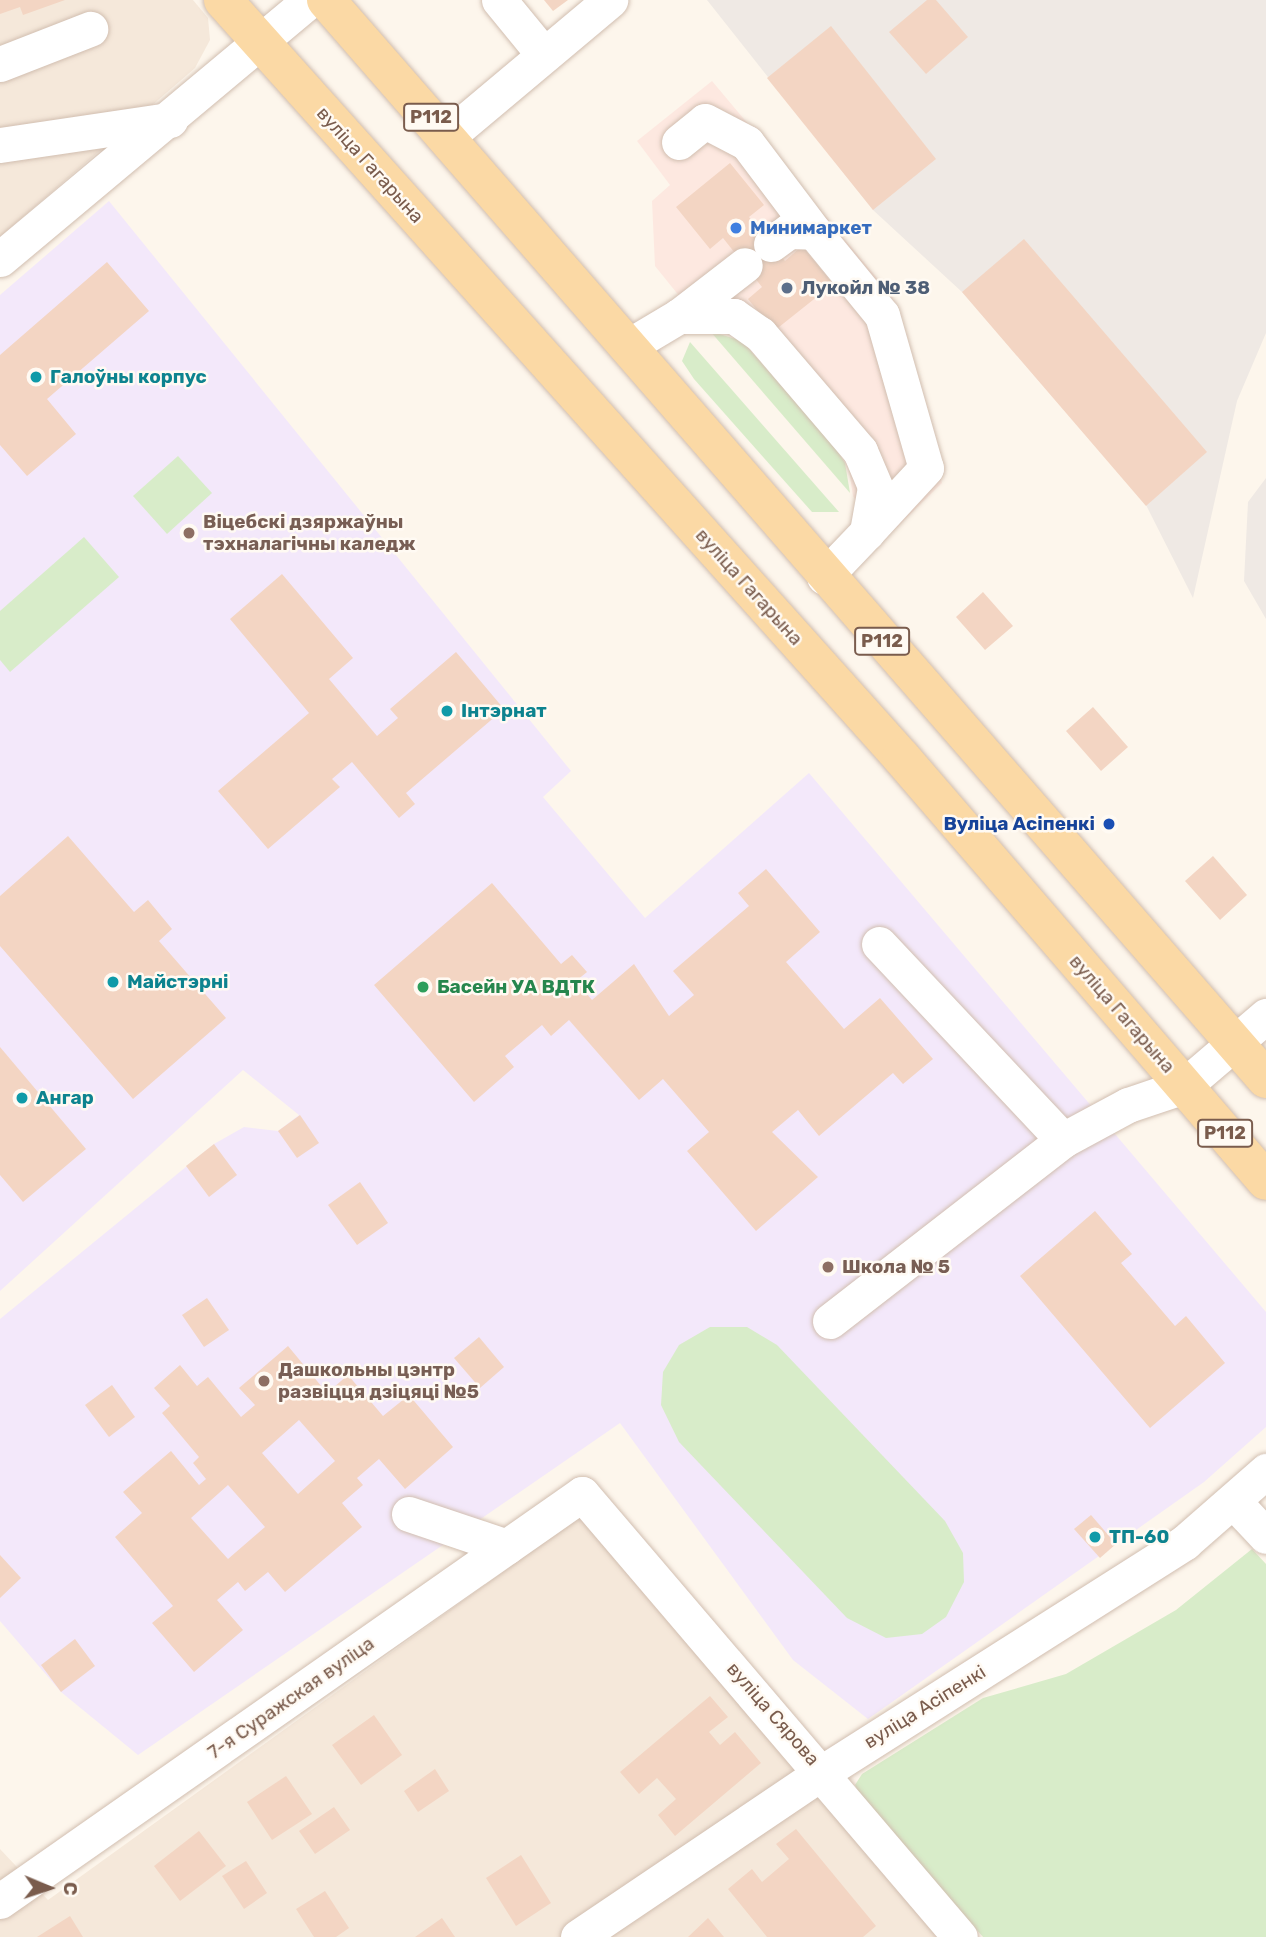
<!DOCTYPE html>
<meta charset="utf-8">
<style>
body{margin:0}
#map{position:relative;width:1266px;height:1937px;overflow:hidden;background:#fdf6ec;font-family:Rubik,sans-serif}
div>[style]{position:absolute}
.residential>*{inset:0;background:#f5e8da}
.commercial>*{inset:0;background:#fde8e0}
.industrial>*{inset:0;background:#efe9e4}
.education>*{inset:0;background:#f3e8fa}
.green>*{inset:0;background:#d8ecc9}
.building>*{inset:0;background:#f3d5c3}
.roads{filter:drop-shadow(0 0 2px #d1beb0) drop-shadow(0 0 2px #d1beb0)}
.minor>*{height:35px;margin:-17.5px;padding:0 17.5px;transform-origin:17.5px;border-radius:17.5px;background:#fff}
.major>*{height:38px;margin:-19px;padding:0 19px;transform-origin:19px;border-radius:19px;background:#fbd9a5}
.dots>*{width:19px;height:19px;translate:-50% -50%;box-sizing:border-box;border:4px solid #fffaf3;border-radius:50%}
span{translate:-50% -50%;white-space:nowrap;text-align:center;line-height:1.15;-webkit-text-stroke:5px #fffaf3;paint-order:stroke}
.shield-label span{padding:2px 5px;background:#fffaf3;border:2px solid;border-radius:5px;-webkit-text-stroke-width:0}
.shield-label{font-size:18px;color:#7a5c4d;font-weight:700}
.street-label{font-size:19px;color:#7a5c4d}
.shop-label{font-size:19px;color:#366cbe;font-weight:700}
.left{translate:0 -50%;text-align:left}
.service-label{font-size:19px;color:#4e5e75;font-weight:700}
.culture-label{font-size:19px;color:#0d838f;font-weight:700}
.education-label{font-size:19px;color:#785e54;font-weight:700}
.transit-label{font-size:19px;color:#164399;font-weight:700}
.right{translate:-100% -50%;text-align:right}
.leisure-label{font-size:19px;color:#27864d;font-weight:700}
.north{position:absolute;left:14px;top:1853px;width:70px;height:70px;-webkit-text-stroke:5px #fffaf3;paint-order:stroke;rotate:92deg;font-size:19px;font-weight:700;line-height:28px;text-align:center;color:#7a5c4d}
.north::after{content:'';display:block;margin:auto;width:24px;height:32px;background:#7a5c4d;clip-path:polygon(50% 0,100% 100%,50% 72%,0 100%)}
</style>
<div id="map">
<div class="residential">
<div style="clip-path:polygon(0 0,193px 0,208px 18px,210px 40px,195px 68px,0 237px)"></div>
<div style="clip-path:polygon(586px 1512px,939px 1937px,0 1937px,0 1849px,48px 1900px)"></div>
</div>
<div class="commercial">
<div style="clip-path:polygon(712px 81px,892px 296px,942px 483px,884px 540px,853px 496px,848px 463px,736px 332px,705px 328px,655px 266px,652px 201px,670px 185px,637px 141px)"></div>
</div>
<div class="industrial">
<div style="clip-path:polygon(707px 0,1266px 0,1266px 333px,1237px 401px,1193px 598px,1146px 505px,962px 292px,873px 210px)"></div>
<div style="clip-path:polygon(1266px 478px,1266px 619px,1244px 581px,1248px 502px)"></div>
</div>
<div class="education">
<div style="clip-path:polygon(109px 201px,571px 771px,543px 797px,645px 918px,809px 773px,1266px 1312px,1266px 1427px,1204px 1482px,868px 1719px,793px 1660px,620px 1423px,138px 1755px,61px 1692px,0 1621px,0 1319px,214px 1144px,244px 1127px,278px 1131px,299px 1115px,243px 1070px,0 1291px,0 295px)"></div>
</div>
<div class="green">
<div style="clip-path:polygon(710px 331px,742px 341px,833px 444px,845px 463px,850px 493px)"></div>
<div style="clip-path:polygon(690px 342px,839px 512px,812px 512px,694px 379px,682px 361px)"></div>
<div style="clip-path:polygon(178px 456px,212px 493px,167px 534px,133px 496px)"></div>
<div style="clip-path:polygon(84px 537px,119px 577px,10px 672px,0 660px,0 611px)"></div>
<div style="clip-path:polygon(710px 1327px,747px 1327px,777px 1345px,945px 1521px,963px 1553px,964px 1582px,946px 1617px,922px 1634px,886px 1638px,847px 1618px,679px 1442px,661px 1405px,663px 1372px,679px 1345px)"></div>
<div style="clip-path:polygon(1252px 1549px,1266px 1564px,1266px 1937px,983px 1937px,861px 1798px,855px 1785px,862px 1774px,983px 1698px,1066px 1674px,1176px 1610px)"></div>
</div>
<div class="building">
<div style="clip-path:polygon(0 0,65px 0,23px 15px,20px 7px,0 14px)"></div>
<div style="clip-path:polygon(544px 0,568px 0,553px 11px)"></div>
<div style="clip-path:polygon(927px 0,936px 0,968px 37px,926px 74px,889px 32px)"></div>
<div style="clip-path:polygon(831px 26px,936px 159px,873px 210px,767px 78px)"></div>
<div style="clip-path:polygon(730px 163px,764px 205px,749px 217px,785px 261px,802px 246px,833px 284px,774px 331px,748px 299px,762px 287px,723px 238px,710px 249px,676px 207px)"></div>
<div style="clip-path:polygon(1024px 239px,1207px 452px,1146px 506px,962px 292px)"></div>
<div style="clip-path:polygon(107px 262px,149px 311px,47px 399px,76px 434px,27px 476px,0 445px,0 355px)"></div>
<div style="clip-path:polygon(282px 574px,353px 658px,329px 679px,377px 736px,398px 718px,390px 709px,456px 652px,504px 709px,406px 793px,415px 804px,399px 818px,352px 762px,332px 779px,340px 787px,268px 849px,218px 791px,309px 713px,230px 619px)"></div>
<div style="clip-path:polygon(983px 592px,1013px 626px,985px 650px,956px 617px)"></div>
<div style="clip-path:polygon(1093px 707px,1128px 747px,1101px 771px,1066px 731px)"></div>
<div style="clip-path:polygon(68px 836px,134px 912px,148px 900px,172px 929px,159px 941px,226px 1018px,133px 1099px,0 946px,0 896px)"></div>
<div style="clip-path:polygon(1213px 856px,1247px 895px,1220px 920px,1185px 881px)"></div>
<div style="clip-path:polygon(766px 869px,820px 932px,786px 962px,844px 1029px,880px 998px,933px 1059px,903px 1084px,893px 1073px,819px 1136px,798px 1110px,772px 1132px,818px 1177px,756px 1231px,687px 1151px,709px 1132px,663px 1079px,639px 1100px,569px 1020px,551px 1036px,542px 1025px,505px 1056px,514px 1067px,474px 1102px,374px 985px,492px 883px,561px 964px,572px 955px,587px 972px,576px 981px,592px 1000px,634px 964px,669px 1016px,694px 995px,673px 971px,749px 906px,738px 893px)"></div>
<div style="clip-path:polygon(0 1047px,86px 1149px,23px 1202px,0 1175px)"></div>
<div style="clip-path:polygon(300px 1115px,319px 1143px,297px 1158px,278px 1131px)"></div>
<div style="clip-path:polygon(214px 1144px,237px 1175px,209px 1197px,186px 1166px)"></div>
<div style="clip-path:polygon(360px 1182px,388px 1223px,357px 1245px,328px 1205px)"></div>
<div style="clip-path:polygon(1095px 1211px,1132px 1254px,1121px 1263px,1175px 1326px,1186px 1316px,1225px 1363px,1150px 1428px,1020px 1276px)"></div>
<div style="clip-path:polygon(207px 1298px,229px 1330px,204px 1347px,182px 1315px)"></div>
<div style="clip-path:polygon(479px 1337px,504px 1367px,480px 1388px,454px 1358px)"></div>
<div style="clip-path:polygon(evenodd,288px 1346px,327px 1393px,348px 1375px,383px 1416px,409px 1395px,453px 1447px,405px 1489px,379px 1459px,357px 1478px,363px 1485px,342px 1503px,362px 1527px,285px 1592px,268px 1572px,245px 1591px,238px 1582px,217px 1600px,243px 1630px,194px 1672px,152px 1623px,173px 1606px,115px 1537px,142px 1513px,123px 1492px,171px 1451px,199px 1485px,206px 1479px,193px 1463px,199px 1457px,162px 1413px,170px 1406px,154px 1388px,180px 1365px,197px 1386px,208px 1377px,241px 1417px,255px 1405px,239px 1388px,288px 1346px,299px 1420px,335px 1461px,298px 1494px,262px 1453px,299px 1420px,288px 1346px,228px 1485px,265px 1527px,228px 1559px,191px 1518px,228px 1485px)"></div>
<div style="clip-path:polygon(112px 1385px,135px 1417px,109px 1437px,85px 1405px)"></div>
<div style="clip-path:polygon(1091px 1515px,1116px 1544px,1100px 1558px,1074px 1529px)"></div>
<div style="clip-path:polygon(0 1555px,21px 1578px,0 1598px)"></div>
<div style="clip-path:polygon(75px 1639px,95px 1666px,61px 1692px,41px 1665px)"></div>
<div style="clip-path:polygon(710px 1696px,728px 1717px,709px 1732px,720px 1745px,735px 1732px,761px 1763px,675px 1836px,658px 1815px,676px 1799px,657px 1778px,639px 1794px,620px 1772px)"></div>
<div style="clip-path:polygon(374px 1715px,402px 1755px,361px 1785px,332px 1745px)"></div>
<div style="clip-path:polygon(435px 1769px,449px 1791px,418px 1812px,404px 1791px)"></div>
<div style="clip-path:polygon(286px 1776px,312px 1814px,272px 1840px,247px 1802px)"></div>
<div style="clip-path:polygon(334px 1807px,350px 1830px,315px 1854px,299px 1831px)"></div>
<div style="clip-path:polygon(796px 1829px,876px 1926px,863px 1937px,767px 1937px,728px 1889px,752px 1869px,762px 1882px,789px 1859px,776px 1844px)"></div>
<div style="clip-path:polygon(199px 1831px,226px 1866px,180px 1901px,154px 1866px)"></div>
<div style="clip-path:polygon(521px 1855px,551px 1903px,516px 1926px,486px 1878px)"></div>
<div style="clip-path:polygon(246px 1861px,267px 1893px,244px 1909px,222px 1876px)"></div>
<div style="clip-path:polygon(325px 1891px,349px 1928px,336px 1937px,314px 1937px,296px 1909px)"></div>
<div style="clip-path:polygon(70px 1916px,83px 1937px,37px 1937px)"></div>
<div style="clip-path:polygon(442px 1918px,455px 1937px,415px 1937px)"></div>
<div style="clip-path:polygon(708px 1918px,724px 1937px,688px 1937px)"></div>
</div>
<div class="roads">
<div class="minor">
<div style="left:499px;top:0;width:71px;rotate:50.7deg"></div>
<div style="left:0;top:64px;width:97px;rotate:-21.3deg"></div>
<div style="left:448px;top:136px;width:212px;rotate:-40deg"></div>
<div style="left:679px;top:142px;width:33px;rotate:-39deg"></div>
<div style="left:705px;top:121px;width:47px;rotate:27.6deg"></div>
<div style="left:747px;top:143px;width:111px;rotate:53deg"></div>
<div style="left:0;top:145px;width:172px;rotate:-8.4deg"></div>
<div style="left:771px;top:244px;width:22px;rotate:-36deg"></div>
<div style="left:789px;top:231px;width:25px;rotate:2deg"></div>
<div style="left:814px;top:232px;width:107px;rotate:50.7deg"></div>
<div style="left:882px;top:315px;width:159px;rotate:74deg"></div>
<div style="left:926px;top:468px;width:87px;rotate:132.7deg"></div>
<div style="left:0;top:259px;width:404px;rotate:-39.9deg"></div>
<div style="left:679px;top:316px;width:83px;rotate:-37.7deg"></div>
<div style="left:627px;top:347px;width:61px;rotate:-30.8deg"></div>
<div style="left:679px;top:316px;width:55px"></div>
<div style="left:734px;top:316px;width:32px;rotate:35deg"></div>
<div style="left:760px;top:334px;width:154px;rotate:49.5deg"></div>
<div style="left:860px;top:451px;width:39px;rotate:67deg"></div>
<div style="left:875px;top:487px;width:46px;rotate:100.1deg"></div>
<div style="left:867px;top:532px;width:62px;rotate:133.7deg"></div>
<div style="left:879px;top:944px;width:269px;rotate:46.8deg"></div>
<div style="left:830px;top:1321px;width:295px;rotate:-37.8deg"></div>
<div style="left:1063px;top:1140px;width:74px;rotate:-28.3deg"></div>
<div style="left:1128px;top:1105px;width:59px;rotate:-18.7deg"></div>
<div style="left:1184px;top:1086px;width:108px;rotate:-40.5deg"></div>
<div style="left:1233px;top:1501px;width:48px;rotate:46.7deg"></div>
<div style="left:409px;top:1514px;width:103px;rotate:18.6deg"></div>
<div style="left:0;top:1901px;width:710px;rotate:-34.97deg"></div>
<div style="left:582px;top:1494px;width:582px;rotate:49.53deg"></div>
<div style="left:578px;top:1937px;width:295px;rotate:-34deg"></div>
<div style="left:823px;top:1772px;width:429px;rotate:-32.4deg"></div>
<div style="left:1185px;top:1542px;width:108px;rotate:-41.2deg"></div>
</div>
<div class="major">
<div style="left:223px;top:0;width:1016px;rotate:48.15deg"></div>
<div style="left:901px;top:757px;width:559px;rotate:49.28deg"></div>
<div style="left:326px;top:0;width:1431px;rotate:48.94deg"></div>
</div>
</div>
<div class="dots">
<div style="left:736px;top:228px;background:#3f7fe0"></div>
<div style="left:787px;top:288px;background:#5c6f8a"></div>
<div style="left:36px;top:377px;background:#0f9aa8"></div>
<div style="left:189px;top:533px;background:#8d6e63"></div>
<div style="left:447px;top:711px;background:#0f9aa8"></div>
<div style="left:1109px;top:824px;background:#1a4fb4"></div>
<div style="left:113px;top:982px;background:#0f9aa8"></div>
<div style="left:423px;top:987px;background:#2e9e5b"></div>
<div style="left:22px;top:1098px;background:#0f9aa8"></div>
<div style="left:828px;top:1267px;background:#8d6e63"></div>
<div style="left:264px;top:1381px;background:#8d6e63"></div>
<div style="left:1095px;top:1537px;background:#0f9aa8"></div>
</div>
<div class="shield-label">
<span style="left:431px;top:117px">Р112</span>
<span style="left:882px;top:641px">Р112</span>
<span style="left:1225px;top:1133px">Р112</span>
</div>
<div class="street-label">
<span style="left:370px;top:165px;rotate:48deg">вуліца Гагарына</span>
<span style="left:749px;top:587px;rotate:48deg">вуліца Гагарына</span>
<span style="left:1122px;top:1014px;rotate:49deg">вуліца Гагарына</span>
<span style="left:291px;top:1698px;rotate:-35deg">7-я Суражская вуліца</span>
<span style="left:925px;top:1707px;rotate:-32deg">вуліца Асіпенкі</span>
<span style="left:773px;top:1714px;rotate:49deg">вуліца Сярова</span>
</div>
<div class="shop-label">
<span class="left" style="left:750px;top:228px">Минимаркет</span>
</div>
<div class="service-label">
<span class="left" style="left:801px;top:288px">Лукойл № 38</span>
</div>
<div class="culture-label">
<span class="left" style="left:50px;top:377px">Галоўны корпус</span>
<span class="left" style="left:461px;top:711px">Інтэрнат</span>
<span class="left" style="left:127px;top:982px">Майстэрні</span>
<span class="left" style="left:36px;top:1098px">Ангар</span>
<span class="left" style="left:1109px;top:1537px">ТП-60</span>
</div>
<div class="education-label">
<span class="left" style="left:203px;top:533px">Віцебскі дзяржаўны<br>тэхналагічны каледж</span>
<span class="left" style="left:842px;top:1267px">Школа № 5</span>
<span class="left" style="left:278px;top:1381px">Дашкольны цэнтр<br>развіцця дзіцяці №5</span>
</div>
<div class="transit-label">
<span class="right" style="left:1095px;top:824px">Вуліца Асіпенкі</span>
</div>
<div class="leisure-label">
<span class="left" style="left:437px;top:987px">Басейн УА ВДТК</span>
</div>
<div class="north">С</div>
</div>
